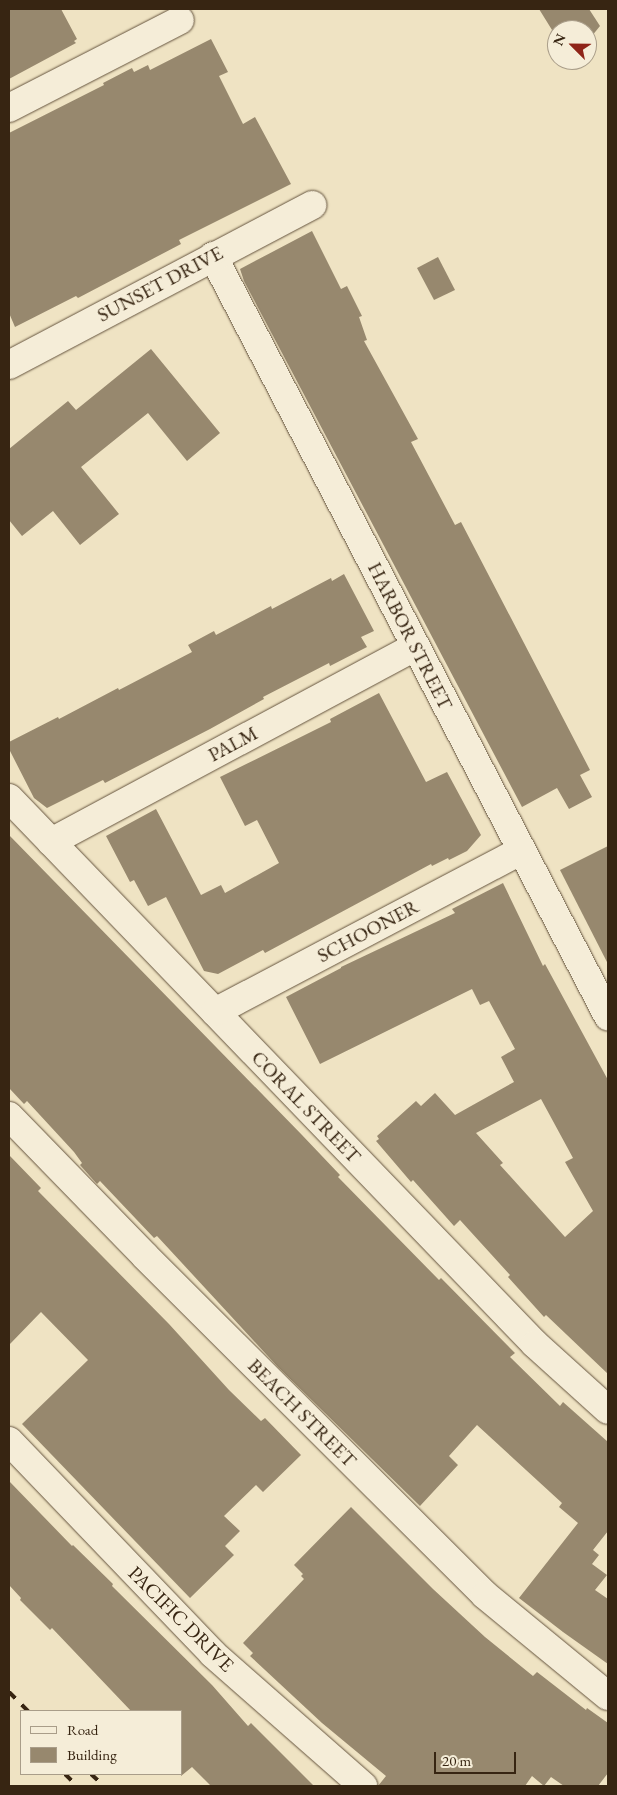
<!DOCTYPE html>
<style>
body{margin:0}
#map{position:relative;width:617px;height:1795px;overflow:hidden;background:#efe3c3;font-family:"EB Garamond",serif}
div>[style]{position:absolute}
.building>*{inset:0;background:#97886e}
.roads{filter:drop-shadow(0 0 1px #65543e) drop-shadow(0 0 1px #65543e)}
.minor>*{height:28px;margin:-14px;padding:0 14px;transform-origin:14px;border-radius:14px;background:#f5edd8}
.rail>*{height:4px;margin-top:-2px;transform-origin:0;background:repeating-linear-gradient(90deg,#372512 0 9px,transparent 0 18px)}
span{translate:-50% -50%;white-space:nowrap;text-align:center;line-height:1.15;-webkit-text-stroke:5px #f5edd8;paint-order:stroke}
.street-label{font-size:20px;color:#372512}
.frame{position:absolute;inset:0;border:10px solid #372512;pointer-events:none}
.legend{position:absolute;left:20px;top:1710px;width:162px;height:65px;box-sizing:border-box;background:#f5edd8;border:1px solid #a99d89;margin:0;padding:6px 9px;list-style:none;font-size:15px;color:#372512}
.legend li{display:flex;align-items:center;gap:10px;height:25px}
.legend b{width:25px;border:1px solid #a99d89}
.north{position:absolute;left:547px;top:20px;width:50px;height:50px;box-sizing:border-box;background:#f5edd8;border:1px solid #a99d89;border-radius:50%;rotate:293deg;font-size:14px;font-weight:700;line-height:20px;text-align:center;color:#372512}
.north::after{content:'';display:block;margin:auto;width:18px;height:22px;background:#8f2418;clip-path:polygon(50% 0,100% 100%,50% 72%,0 100%)}
.scale{position:absolute;left:434px;top:1752px;width:82px;height:22px;box-sizing:border-box;border:2px solid #372512;border-top:0;padding-left:6px;font-size:15px;line-height:18px;white-space:nowrap;color:#372512;-webkit-text-stroke:4px #f5edd8;paint-order:stroke}
</style>
<div id="map">
<div class="building">
<div style="clip-path:polygon(9px 9px,61px 9px,77px 39px,74px 41px,76px 43px,9px 79px)"></div>
<div style="clip-path:polygon(539px 9px,589px 9px,600px 26px,587px 42px,587px 30px,557px 30px,557px 38px)"></div>
<div style="clip-path:polygon(211px 39px,228px 72px,219px 76px,243px 124px,255px 117px,291px 184px,179px 240px,181px 244px,78px 298px,76px 296px,15px 327px,9px 313px,9px 133px,104px 85px,103px 83px,132px 68px,134px 72px,148px 65px,150px 70px)"></div>
<div style="clip-path:polygon(312px 231px,341px 289px,347px 286px,362px 316px,359px 317px,367px 340px,364px 341px,418px 439px,411px 442px,455px 525px,461px 522px,590px 770px,580px 775px,592px 797px,569px 809px,557px 788px,522px 807px,244px 281px,240px 269px)"></div>
<div style="clip-path:polygon(438px 257px,455px 290px,434px 300px,417px 268px)"></div>
<div style="clip-path:polygon(151px 349px,220px 433px,187px 461px,148px 413px,81px 467px,119px 514px,80px 545px,53px 511px,22px 536px,9px 520px,9px 449px,68px 401px,76px 410px)"></div>
<div style="clip-path:polygon(344px 574px,374px 631px,361px 637px,367px 647px,330px 666px,329px 663px,263px 697px,264px 699px,210px 729px,105px 783px,103px 780px,47px 808px,34px 798px,9px 749px,9px 742px,58px 717px,59px 719px,118px 688px,119px 690px,192px 652px,188px 645px,214px 631px,216px 635px,271px 606px,272px 609px,331px 578px,332px 581px)"></div>
<div style="clip-path:polygon(379px 693px,426px 782px,447px 772px,481px 835px,467px 851px,449px 860px,448px 858px,432px 866px,431px 864px,265px 953px,263px 950px,218px 974px,204px 971px,166px 897px,148px 906px,134px 880px,130px 882px,106px 836px,156px 809px,201px 895px,221px 885px,225px 893px,279px 863px,257px 820px,245px 826px,220px 777px,331px 722px,330px 719px)"></div>
<div style="clip-path:polygon(9px 835px,302px 1135px,340px 1175px,338px 1177px,439px 1280px,441px 1278px,515px 1353px,510px 1357px,560px 1406px,563px 1402px,608px 1442px,608px 1531px,593px 1550px,599px 1555px,592px 1564px,607px 1575px,595px 1590px,608px 1599px,608px 1664px,563px 1632px,519px 1598px,578px 1523px,559px 1507px,562px 1503px,477px 1425px,449px 1456px,458px 1465px,420px 1506px,278px 1367px,157px 1236px,154px 1238px,100px 1181px,97px 1184px,80px 1165px,82px 1163px,74px 1152px,27px 1101px,24px 1104px,9px 1088px)"></div>
<div style="clip-path:polygon(608px 846px,608px 964px,560px 870px)"></div>
<div style="clip-path:polygon(evenodd,503px 883px,543px 966px,545px 964px,608px 1080px,608px 1374px,546px 1315px,544px 1317px,508px 1277px,510px 1275px,460px 1220px,454px 1226px,413px 1180px,411px 1182px,376px 1141px,379px 1139px,377px 1136px,416px 1101px,421px 1106px,435px 1093px,455px 1115px,514px 1082px,501px 1057px,515px 1049px,489px 1001px,480px 1005px,472px 989px,320px 1064px,286px 997px,341px 968px,341px 967px,455px 913px,452px 909px,503px 883px,541px 1099px,573px 1158px,565px 1162px,593px 1211px,565px 1237px,500px 1165px,503px 1163px,476px 1133px,541px 1099px)"></div>
<div style="clip-path:polygon(9px 1155px,41px 1188px,38px 1191px,169px 1324px,229px 1390px,261px 1421px,265px 1418px,301px 1455px,263px 1492px,256px 1485px,224px 1516px,240px 1531px,225px 1546px,234px 1555px,190px 1598px,22px 1424px,88px 1360px,41px 1312px,9px 1345px)"></div>
<div style="clip-path:polygon(9px 1481px,72px 1546px,73px 1545px,113px 1584px,112px 1586px,212px 1685px,248px 1726px,251px 1723px,314px 1786px,211px 1786px,192px 1767px,181px 1776px,181px 1711px,131px 1711px,52px 1628px,50px 1630px,20px 1600px,21px 1598px,9px 1585px)"></div>
<div style="clip-path:polygon(351px 1507px,433px 1589px,485px 1637px,533px 1676px,537px 1672px,586px 1710px,587px 1708px,608px 1723px,608px 1773px,598px 1786px,564px 1786px,551px 1777px,544px 1786px,532px 1776px,525px 1786px,378px 1786px,386px 1776px,322px 1723px,250px 1656px,253px 1653px,243px 1643px,304px 1579px,301px 1576px,303px 1574px,294px 1565px)"></div>
</div>
<div class="roads">
<div class="minor">
<div style="left:9px;top:108px;width:192px;rotate:-27.2deg"></div>
<div style="left:213px;top:256px;width:857px;rotate:62.54deg"></div>
<div style="left:9px;top:365px;width:343px;rotate:-27.8deg"></div>
<div style="left:9px;top:798px;width:758px;rotate:46.07deg"></div>
<div style="left:535px;top:1344px;width:98px;rotate:42.1deg"></div>
<div style="left:51px;top:842px;width:414px;rotate:-28.2deg"></div>
<div style="left:215px;top:1012px;width:346px;rotate:-27.8deg"></div>
<div style="left:9px;top:1116px;width:195px;rotate:45.8deg"></div>
<div style="left:145px;top:1256px;width:480px;rotate:44.9deg"></div>
<div style="left:485px;top:1595px;width:159px;rotate:39.4deg"></div>
<div style="left:9px;top:1441px;width:295px;rotate:46.2deg"></div>
<div style="left:213px;top:1654px;width:200px;rotate:41.3deg"></div>
</div>
</div>
<div class="rail">
<div style="left:9px;top:1692px;width:27px;rotate:45deg"></div>
<div style="left:65px;top:1774px;width:17px;rotate:45deg"></div>
<div style="left:91px;top:1774px;width:18px;rotate:43deg"></div>
</div>
<div class="street-label">
<span style="left:160px;top:284px;rotate:-28deg">SUNSET DRIVE</span>
<span style="left:410px;top:636px;rotate:63deg">HARBOR STREET</span>
<span style="left:233px;top:744px;rotate:-28deg">PALM</span>
<span style="left:368px;top:931px;rotate:-28deg">SCHOONER</span>
<span style="left:306px;top:1107px;rotate:46deg">CORAL STREET</span>
<span style="left:302px;top:1413px;rotate:45deg">BEACH STREET</span>
<span style="left:181px;top:1619px;rotate:45deg">PACIFIC DRIVE</span>
</div>
<div class="frame"></div>
<ul class="legend">
<li><b style="height:6px;background:#f5edd8"></b>Road</li>
<li><b style="height:14px;background:#97886e"></b>Building</li>
</ul>
<div class="north">N</div>
<div class="scale">20 m</div>
</div>
